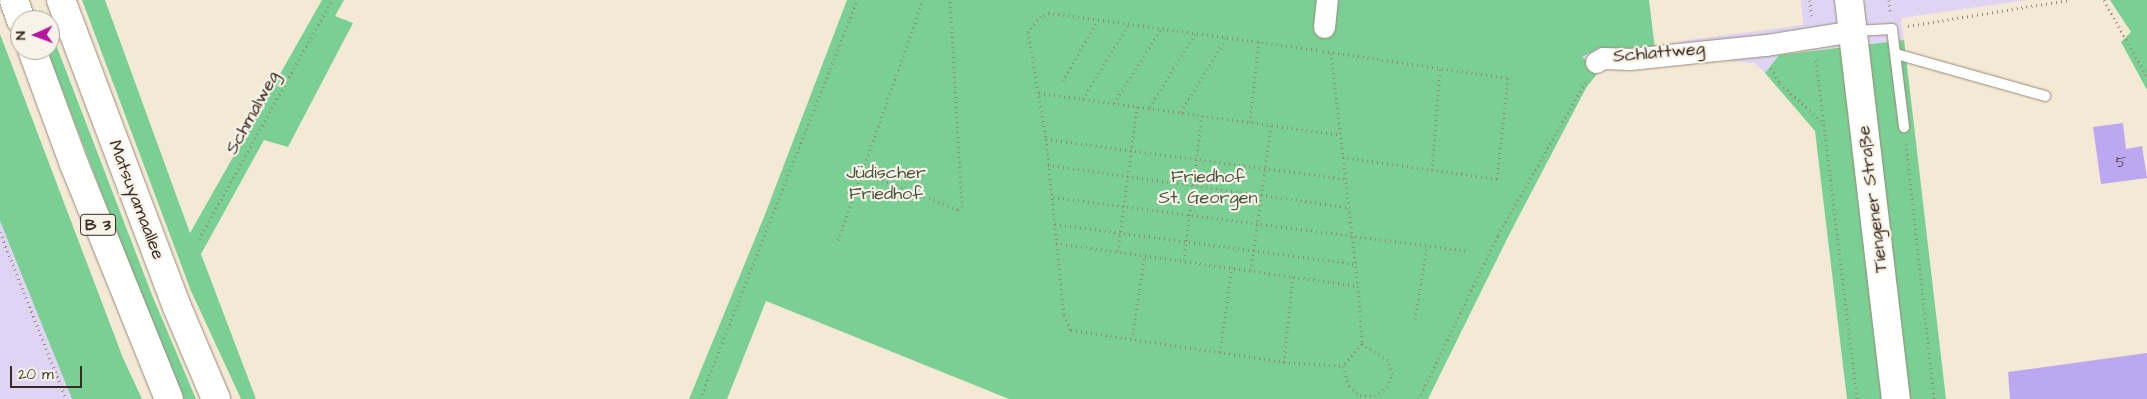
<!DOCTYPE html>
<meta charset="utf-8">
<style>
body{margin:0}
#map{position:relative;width:2147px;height:399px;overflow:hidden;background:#f4e9d4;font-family:"Architects Daughter",sans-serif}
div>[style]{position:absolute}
.built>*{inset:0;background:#e0d4f4}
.green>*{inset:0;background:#7ad094}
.building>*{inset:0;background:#bca7f1}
.path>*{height:3px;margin-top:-1.5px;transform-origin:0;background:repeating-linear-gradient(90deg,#988a79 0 1px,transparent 0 5px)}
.roads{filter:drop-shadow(0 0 1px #988a79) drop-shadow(0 0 1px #988a79)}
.lane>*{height:10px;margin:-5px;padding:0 5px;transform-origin:5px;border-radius:5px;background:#fff}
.street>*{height:21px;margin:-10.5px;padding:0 10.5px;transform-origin:10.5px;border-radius:10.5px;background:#fff}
.secondary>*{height:28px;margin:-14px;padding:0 14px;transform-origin:14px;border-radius:14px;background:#fff}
.highway>*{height:28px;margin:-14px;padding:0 14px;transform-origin:14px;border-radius:14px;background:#fff}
span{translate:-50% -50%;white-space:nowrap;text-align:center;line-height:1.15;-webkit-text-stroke:4.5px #f7f3e8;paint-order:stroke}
.number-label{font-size:15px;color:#5b4953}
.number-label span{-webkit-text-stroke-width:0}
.shield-label span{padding:1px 4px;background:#f7f3e8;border:1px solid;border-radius:4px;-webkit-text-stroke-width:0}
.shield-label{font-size:16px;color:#3b2a1e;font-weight:700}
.street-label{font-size:18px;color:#3b2a1e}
.park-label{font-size:18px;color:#4b543c}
.north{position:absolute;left:10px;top:10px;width:50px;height:50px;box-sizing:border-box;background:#f7f3e8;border:1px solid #aca397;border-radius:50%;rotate:268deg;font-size:14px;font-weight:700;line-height:20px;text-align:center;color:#3b2a1e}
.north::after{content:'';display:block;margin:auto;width:18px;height:22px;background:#b5179e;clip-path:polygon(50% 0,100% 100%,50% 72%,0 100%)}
.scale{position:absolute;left:10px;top:366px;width:72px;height:22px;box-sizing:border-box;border:2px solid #3b2a1e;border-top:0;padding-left:6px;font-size:15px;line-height:18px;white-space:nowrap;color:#3b2a1e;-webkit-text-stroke:4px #f7f3e8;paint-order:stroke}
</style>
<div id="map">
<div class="built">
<div style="clip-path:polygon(1801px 0,2027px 0,1901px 18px,1904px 40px,1779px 54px,1765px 73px,1755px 63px,1704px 59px,1600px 70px,1582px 57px,1599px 48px,1655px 49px,1688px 40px,1803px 25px)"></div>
<div style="clip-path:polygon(0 221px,72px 399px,0 399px)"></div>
</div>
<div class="green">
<div style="clip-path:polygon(82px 0,105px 0,190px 233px,322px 0,344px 0,335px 16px,353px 23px,288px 147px,264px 140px,201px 254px,256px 399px,241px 399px,191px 291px)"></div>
<div style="clip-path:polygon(847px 0,1649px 0,1655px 49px,1599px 48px,1582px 57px,1600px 70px,1586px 88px,1508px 237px,1428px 399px,1009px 399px,766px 301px,727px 399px,689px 399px,764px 217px)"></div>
<div style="clip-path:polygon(2110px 0,2147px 0,2147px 90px,2121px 42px,2131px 32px)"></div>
<div style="clip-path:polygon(50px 29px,152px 295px,196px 399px,184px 399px,141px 296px,47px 50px,50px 50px)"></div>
<div style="clip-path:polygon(0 34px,123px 358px,142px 399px,72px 399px,0 221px)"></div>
<div style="clip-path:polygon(1904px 40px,1946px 399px,1847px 399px,1815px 131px,1765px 73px,1779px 55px)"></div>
</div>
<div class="building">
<div style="clip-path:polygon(2123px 123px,2126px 149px,2142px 146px,2147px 178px,2101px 184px,2093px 127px)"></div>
<div style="clip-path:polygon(2147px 353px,2147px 399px,2010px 399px,2008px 372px)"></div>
</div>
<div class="path">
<div style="left:1810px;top:0;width:16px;rotate:86deg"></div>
<div style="left:1889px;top:0;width:12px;rotate:85deg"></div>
<div style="left:2104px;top:0;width:88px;rotate:60.8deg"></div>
<div style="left:1908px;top:26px;width:163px;rotate:-9.2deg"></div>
<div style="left:1317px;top:50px;width:271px;rotate:-172.1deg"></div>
<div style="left:1049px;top:13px;width:9px;rotate:159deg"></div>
<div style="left:1041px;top:16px;width:21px;rotate:129deg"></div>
<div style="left:1028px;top:32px;width:109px;rotate:80.5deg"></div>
<div style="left:1046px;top:139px;width:177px;rotate:84.2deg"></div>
<div style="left:1064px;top:315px;width:17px;rotate:65deg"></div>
<div style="left:1071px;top:330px;width:215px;rotate:8.5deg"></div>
<div style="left:1284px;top:362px;width:59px;rotate:3.9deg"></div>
<div style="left:1323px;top:51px;width:187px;rotate:8.3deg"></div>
<div style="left:1508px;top:78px;width:102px;rotate:96.2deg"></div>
<div style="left:1497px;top:179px;width:156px;rotate:-171.9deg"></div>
<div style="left:1331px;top:53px;width:235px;rotate:83.4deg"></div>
<div style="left:1358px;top:286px;width:58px;rotate:86.1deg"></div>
<div style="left:1362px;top:344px;width:29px;rotate:131deg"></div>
<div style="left:1816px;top:60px;width:341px;rotate:83.1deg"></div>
<div style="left:1771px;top:68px;width:17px;rotate:59deg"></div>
<div style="left:1780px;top:83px;width:60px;rotate:43deg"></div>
<div style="left:1063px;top:81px;width:70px;rotate:-60.2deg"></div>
<div style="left:1039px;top:93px;width:304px;rotate:7.9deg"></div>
<div style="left:1083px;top:99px;width:87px;rotate:-58.7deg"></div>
<div style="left:1114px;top:103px;width:88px;rotate:-57.6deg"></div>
<div style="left:1150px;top:107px;width:86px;rotate:-58.3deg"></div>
<div style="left:1181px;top:112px;width:87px;rotate:-58.7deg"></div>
<div style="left:1250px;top:122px;width:81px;rotate:-83.7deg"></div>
<div style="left:1046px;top:139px;width:302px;rotate:7.6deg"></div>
<div style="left:1906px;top:144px;width:257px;rotate:83.7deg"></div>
<div style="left:1048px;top:165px;width:303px;rotate:8deg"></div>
<div style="left:1432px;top:170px;width:101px;rotate:-85.5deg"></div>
<div style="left:859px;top:171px;width:107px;rotate:21.3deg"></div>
<div style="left:959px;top:210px;width:4px;rotate:-45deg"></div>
<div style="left:962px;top:207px;width:207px;rotate:-93.3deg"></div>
<div style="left:1053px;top:197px;width:420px;rotate:7.4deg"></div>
<div style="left:1055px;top:224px;width:302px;rotate:7.6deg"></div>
<div style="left:0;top:232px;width:180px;rotate:68.4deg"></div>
<div style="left:199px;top:239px;width:274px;rotate:-60.9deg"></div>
<div style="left:838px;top:240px;width:255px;rotate:-70.5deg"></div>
<div style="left:1056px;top:243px;width:305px;rotate:8.1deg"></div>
<div style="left:1118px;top:251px;width:146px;rotate:-82.5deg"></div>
<div style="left:1184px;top:260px;width:146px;rotate:-82.9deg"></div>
<div style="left:1251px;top:270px;width:146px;rotate:-82.1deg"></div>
<div style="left:1415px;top:319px;width:74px;rotate:-80.7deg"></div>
<div style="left:1132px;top:339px;width:86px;rotate:-81.3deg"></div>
<div style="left:1220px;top:352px;width:86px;rotate:-82deg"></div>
<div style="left:1284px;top:362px;width:86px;rotate:-84deg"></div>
<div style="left:1343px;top:366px;width:21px;rotate:73deg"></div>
<div style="left:1349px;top:386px;width:14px;rotate:39deg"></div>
<div style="left:1360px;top:395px;width:15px;rotate:4deg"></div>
<div style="left:1375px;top:396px;width:15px;rotate:-37deg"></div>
<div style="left:1387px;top:387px;width:14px;rotate:-69deg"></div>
<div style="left:1392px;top:374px;width:15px;rotate:-106deg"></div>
<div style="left:1388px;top:360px;width:31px;rotate:-148deg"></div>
<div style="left:700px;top:399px;width:429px;rotate:-68.5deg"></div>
<div style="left:1419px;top:399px;width:182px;rotate:-64.3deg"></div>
<div style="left:1498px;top:235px;width:177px;rotate:-60.3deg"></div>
</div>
<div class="roads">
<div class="lane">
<div style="left:1854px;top:31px;width:38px;rotate:-3deg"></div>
<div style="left:1892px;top:29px;width:99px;rotate:83deg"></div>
<div style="left:1896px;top:54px;width:155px;rotate:15.7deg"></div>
</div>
<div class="street">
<div style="left:1324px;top:27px;width:27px;rotate:-84deg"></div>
<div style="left:1596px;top:62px;width:8px;rotate:-30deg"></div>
<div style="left:1603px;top:58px;width:27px;rotate:2deg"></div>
<div style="left:1630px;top:59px;width:137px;rotate:-5.9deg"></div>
<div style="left:1766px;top:45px;width:88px;rotate:-9.1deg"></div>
</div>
<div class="secondary">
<div style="left:1849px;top:0;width:402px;rotate:83.3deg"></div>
</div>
<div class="highway">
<div style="left:14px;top:0;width:21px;rotate:71deg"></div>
<div style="left:61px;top:0;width:328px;rotate:69.3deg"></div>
<div style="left:177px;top:307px;width:100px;rotate:67deg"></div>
<div style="left:32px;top:50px;width:121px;rotate:69.8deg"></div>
<div style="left:74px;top:164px;width:253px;rotate:68deg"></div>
</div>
</div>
<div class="number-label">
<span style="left:2121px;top:163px">5</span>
</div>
<div class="shield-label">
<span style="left:98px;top:225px">B 3</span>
</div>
<div class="street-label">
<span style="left:1659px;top:53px;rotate:-5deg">Schlattweg</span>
<span style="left:253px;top:113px;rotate:-61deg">Schmalweg</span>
<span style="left:1873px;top:199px;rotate:-97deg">Tiengener Straße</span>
<span style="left:136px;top:200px;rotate:69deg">Matsuyamaallee</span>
</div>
<div class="park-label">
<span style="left:886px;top:184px">Jüdischer<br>Friedhof</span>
<span style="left:1208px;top:188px">Friedhof<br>St. Georgen</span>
</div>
<div class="north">N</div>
<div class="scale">20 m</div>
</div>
